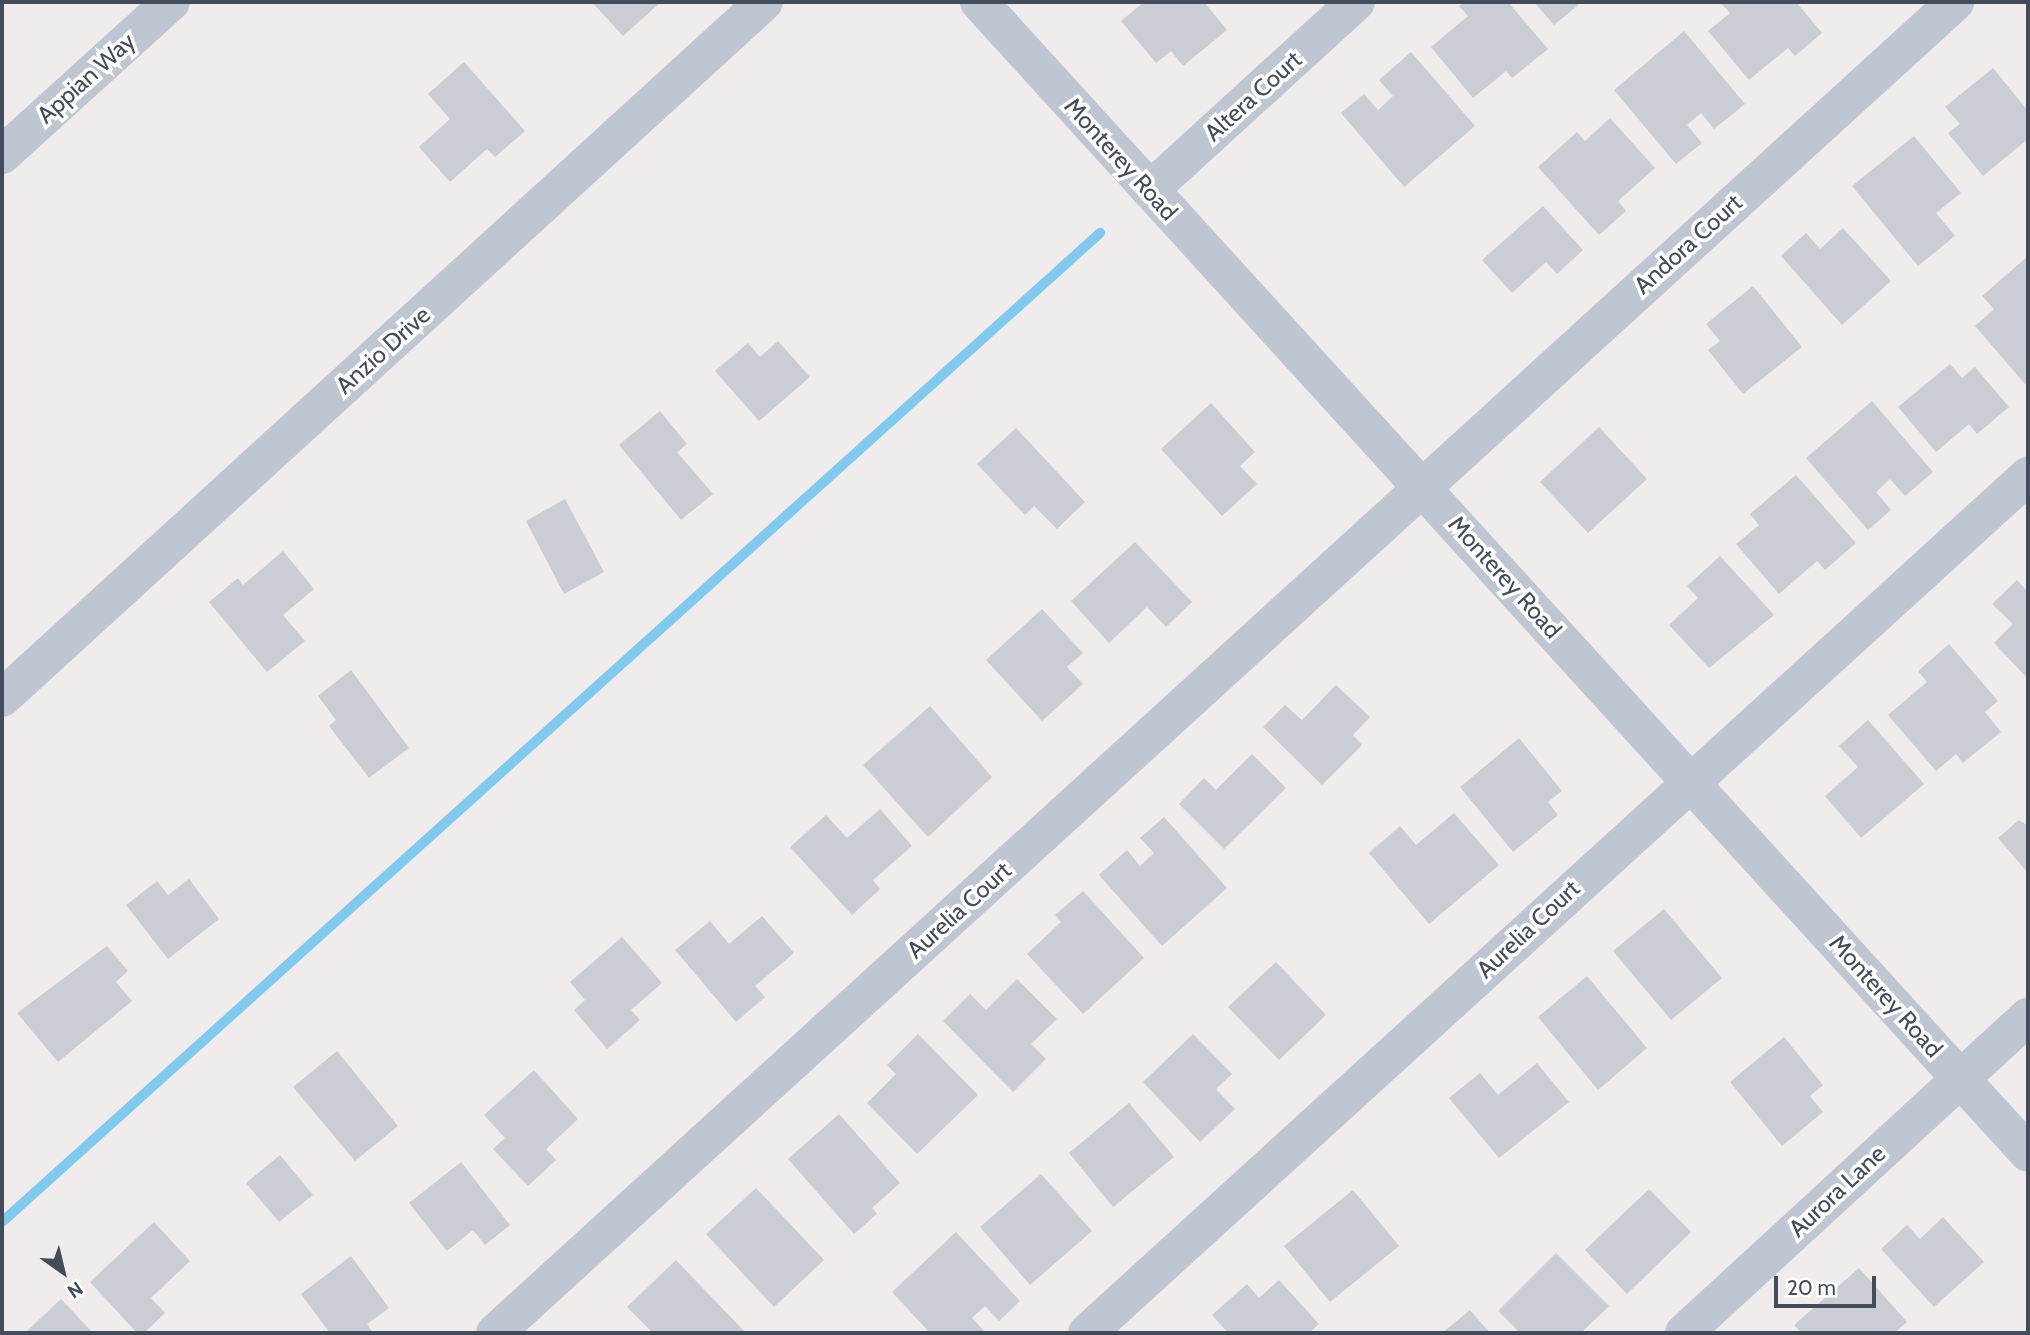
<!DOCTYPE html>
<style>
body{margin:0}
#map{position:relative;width:2030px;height:1335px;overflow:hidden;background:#efeceb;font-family:Cabin,sans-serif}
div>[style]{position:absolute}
.stream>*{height:10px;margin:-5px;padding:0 5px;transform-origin:5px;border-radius:5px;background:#81caef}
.building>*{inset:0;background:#cacdd4}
.minor>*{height:38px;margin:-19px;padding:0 19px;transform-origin:19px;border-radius:19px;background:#bec6d2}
span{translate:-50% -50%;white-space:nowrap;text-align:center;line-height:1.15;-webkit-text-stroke:7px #fff;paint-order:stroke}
.street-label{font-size:24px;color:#434c5a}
.frame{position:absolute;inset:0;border:4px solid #434c5a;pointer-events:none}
.north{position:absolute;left:28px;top:1237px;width:70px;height:70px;-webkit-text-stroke:5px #fff;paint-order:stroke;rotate:146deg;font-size:19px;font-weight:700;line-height:28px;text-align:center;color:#434c5a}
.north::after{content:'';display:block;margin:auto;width:24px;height:32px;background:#434c5a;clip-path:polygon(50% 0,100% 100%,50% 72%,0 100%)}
.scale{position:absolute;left:1774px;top:1276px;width:102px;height:32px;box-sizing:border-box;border:4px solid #434c5a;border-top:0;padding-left:9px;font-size:21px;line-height:24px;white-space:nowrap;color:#434c5a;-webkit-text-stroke:5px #fff;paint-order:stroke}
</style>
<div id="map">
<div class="stream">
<div style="left:2px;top:1222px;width:1478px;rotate:-42.01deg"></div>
</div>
<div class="building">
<div style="clip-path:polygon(592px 2px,661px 2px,623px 36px)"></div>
<div style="clip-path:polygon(1144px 2px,1204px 2px,1227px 30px,1183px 66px,1171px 51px,1156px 63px,1121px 21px)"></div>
<div style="clip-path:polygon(1464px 2px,1508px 2px,1548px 49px,1512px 78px,1506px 71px,1473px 98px,1431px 47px,1468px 16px,1459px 6px)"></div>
<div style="clip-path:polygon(1534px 2px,1582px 2px,1554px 25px)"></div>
<div style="clip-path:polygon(1720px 2px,1796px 2px,1822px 33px,1795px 56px,1788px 48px,1749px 80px,1708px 31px,1730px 13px)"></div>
<div style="clip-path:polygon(1684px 31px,1745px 104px,1714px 129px,1701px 113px,1687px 125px,1702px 143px,1676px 164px,1614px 90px)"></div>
<div style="clip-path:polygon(1411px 52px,1475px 126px,1404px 187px,1341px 113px,1364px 94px,1378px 110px,1393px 96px,1379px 80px)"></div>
<div style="clip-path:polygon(464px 62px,525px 131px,495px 157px,487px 149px,450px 182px,419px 147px,450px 119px,428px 94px)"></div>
<div style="clip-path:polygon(1993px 68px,2028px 111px,2028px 139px,1983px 176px,1948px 133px,1960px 124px,1945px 107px)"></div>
<div style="clip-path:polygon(1610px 118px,1655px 168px,1618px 201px,1626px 211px,1599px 235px,1538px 167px,1577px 132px,1585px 141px)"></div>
<div style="clip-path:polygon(1914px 136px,1961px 193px,1936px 213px,1955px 236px,1918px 266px,1852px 186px)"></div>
<div style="clip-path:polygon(1543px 206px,1583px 250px,1557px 274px,1546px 262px,1512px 293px,1482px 260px)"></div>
<div style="clip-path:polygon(1843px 228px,1891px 281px,1842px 325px,1781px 256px,1806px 233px,1820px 249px)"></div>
<div style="clip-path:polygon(2028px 256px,2028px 381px,2025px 384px,1975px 326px,1994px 309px,1982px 296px)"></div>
<div style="clip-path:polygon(1753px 286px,1802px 347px,1743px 394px,1708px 350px,1720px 341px,1706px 324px)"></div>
<div style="clip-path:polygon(778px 341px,810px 377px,759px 421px,715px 371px,748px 343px,760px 357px)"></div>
<div style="clip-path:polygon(1950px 364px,1962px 378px,1975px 367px,2009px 407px,1977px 434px,1969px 424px,1936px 452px,1898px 407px)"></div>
<div style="clip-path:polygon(1872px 401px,1933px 472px,1905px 496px,1890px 479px,1876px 492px,1891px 510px,1868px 530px,1806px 458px)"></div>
<div style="clip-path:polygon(1211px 403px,1255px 452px,1240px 466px,1257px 484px,1222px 516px,1161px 449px)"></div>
<div style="clip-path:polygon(660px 411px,687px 444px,677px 452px,713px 494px,681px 520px,619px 445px)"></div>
<div style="clip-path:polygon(1599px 427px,1647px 479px,1588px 533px,1540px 482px)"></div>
<div style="clip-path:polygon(1016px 428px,1085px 502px,1057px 529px,1034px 506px,1025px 515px,977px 464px)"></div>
<div style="clip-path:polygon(1796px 475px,1856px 543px,1825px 570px,1817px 561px,1779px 594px,1736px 544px,1759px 525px,1750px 514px)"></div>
<div style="clip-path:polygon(565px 499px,604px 572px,564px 594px,526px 521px)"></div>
<div style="clip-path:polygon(1135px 542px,1192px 602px,1166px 627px,1147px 607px,1109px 643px,1071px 601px)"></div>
<div style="clip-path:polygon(283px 551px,314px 589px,283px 615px,305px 641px,267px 672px,209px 602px,238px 578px,243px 585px)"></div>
<div style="clip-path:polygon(1720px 556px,1774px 615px,1709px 668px,1669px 625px,1698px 598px,1687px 586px)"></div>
<div style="clip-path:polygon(2017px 580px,2028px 592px,2028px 679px,1994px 643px,2013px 624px,1992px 604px)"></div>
<div style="clip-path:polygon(1042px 609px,1083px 653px,1067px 667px,1083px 684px,1042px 721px,986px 660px)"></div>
<div style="clip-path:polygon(1949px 644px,1998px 701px,1985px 712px,2001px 732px,1963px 763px,1956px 754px,1936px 771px,1888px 715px,1927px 682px,1918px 671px)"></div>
<div style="clip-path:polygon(351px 670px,409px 748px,369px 778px,329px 726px,336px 720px,318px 696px)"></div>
<div style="clip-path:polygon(1336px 685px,1370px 717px,1353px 735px,1362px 745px,1322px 785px,1263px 727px,1285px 705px,1302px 720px)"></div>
<div style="clip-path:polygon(930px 706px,992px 777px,928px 837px,863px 765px)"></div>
<div style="clip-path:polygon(1868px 720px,1924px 784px,1861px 838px,1825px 796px,1858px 767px,1839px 746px)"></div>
<div style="clip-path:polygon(1519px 738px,1562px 791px,1548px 802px,1558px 815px,1513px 852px,1460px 787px)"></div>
<div style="clip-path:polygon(1252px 754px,1286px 788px,1224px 849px,1179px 804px,1204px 778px,1216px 790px)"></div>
<div style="clip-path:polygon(880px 809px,912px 846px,873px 880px,880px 889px,852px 915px,790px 847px,826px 815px,847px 838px)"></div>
<div style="clip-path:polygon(1454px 813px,1499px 865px,1429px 924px,1369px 853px,1400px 826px,1416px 845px)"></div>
<div style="clip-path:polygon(1164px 817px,1227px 888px,1162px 946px,1099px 875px,1127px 850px,1140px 866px,1154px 853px,1140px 838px)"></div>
<div style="clip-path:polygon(2019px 820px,2028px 826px,2028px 873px,1998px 838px)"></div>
<div style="clip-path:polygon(189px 879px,219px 919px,168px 959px,126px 905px,157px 881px,168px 895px)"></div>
<div style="clip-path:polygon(1083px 891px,1144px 958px,1083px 1014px,1027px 954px,1061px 922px,1055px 915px)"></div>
<div style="clip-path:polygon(1664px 909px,1722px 978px,1671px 1020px,1613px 951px)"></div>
<div style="clip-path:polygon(762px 916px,794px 953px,755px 986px,765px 997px,736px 1022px,675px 950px,710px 921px,729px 944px)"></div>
<div style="clip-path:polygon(622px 937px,662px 983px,631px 1010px,640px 1020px,607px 1049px,574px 1010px,585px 1000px,570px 982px)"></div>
<div style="clip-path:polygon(107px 946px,128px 971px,116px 982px,132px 1001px,58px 1062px,17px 1013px)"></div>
<div style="clip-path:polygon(1276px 962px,1326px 1015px,1279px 1060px,1228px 1007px)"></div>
<div style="clip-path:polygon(1587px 976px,1647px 1048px,1598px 1090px,1538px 1017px)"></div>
<div style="clip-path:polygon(1017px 979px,1057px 1019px,1031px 1044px,1046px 1059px,1013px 1092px,943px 1021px,970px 994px,986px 1010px)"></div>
<div style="clip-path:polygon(918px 1034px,978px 1095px,917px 1154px,867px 1103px,896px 1074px,887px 1065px)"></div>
<div style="clip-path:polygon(1193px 1034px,1232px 1074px,1216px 1089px,1235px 1109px,1200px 1142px,1143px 1082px)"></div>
<div style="clip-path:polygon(1784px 1037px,1823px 1085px,1810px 1096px,1823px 1112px,1782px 1146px,1730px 1082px)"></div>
<div style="clip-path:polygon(337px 1051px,398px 1126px,355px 1161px,293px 1087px)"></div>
<div style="clip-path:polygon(1537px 1063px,1569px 1102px,1499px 1158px,1449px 1098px,1480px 1073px,1498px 1095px)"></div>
<div style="clip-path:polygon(534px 1070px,578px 1119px,546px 1149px,556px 1160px,528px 1186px,493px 1149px,505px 1138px,484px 1115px)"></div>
<div style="clip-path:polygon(1129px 1103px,1174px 1157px,1113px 1207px,1069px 1153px)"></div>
<div style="clip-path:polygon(839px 1114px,900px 1183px,872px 1208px,877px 1214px,854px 1234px,788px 1159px)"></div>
<div style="clip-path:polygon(280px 1155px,313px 1195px,279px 1222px,246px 1183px)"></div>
<div style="clip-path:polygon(461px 1162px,510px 1225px,485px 1245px,473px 1230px,447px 1251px,409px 1203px)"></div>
<div style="clip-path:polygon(1041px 1174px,1092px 1231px,1030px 1285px,980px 1227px)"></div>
<div style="clip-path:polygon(756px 1188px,824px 1260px,774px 1307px,706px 1234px)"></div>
<div style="clip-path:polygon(1649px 1189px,1691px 1232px,1627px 1294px,1585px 1250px)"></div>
<div style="clip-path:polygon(1353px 1190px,1399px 1246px,1330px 1302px,1284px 1246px)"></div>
<div style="clip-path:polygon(1943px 1217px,1984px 1262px,1934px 1307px,1881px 1249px,1907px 1225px,1920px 1239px)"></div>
<div style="clip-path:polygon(154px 1222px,190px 1261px,151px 1298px,165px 1313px,144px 1333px,137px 1333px,90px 1282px)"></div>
<div style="clip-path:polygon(956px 1232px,1020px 1301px,999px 1321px,985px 1306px,972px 1318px,986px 1333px,930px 1333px,892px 1292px)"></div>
<div style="clip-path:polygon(1556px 1253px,1609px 1306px,1581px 1333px,1520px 1333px,1498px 1311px)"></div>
<div style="clip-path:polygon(351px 1256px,389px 1308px,367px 1324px,373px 1333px,330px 1333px,301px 1294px)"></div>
<div style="clip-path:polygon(676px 1260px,744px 1331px,742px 1333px,653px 1333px,627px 1307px)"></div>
<div style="clip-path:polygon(1859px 1268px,1907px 1322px,1894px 1333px,1802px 1333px,1794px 1325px)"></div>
<div style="clip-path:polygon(1279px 1280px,1319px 1324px,1309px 1333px,1228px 1333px,1212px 1315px,1247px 1284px,1259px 1298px)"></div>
<div style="clip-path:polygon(61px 1299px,93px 1333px,25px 1333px)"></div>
<div style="clip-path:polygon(1470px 1310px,1490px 1333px,1442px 1333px)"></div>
</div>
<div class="minor">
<div style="left:979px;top:2px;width:1557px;rotate:47.65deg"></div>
<div style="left:2px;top:155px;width:228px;rotate:-42.2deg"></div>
<div style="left:1150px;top:190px;width:279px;rotate:-42.4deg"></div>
<div style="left:2px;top:698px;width:1032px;rotate:-42.41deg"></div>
<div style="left:495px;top:1333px;width:1976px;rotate:-42.35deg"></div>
<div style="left:1087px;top:1333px;width:1273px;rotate:-42.33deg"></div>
<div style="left:1684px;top:1333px;width:467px;rotate:-42.6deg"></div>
</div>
<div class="street-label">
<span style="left:86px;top:78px;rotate:-42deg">Appian Way</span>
<span style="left:1253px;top:96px;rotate:-42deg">Altera Court</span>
<span style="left:1121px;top:159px;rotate:48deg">Monterey Road</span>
<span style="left:1688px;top:244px;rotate:-42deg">Andora Court</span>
<span style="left:383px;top:350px;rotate:-42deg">Anzio Drive</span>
<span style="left:1505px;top:577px;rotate:48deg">Monterey Road</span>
<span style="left:959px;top:910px;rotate:-42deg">Aurelia Court</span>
<span style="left:1528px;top:929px;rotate:-43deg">Aurelia Court</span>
<span style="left:1886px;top:996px;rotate:48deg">Monterey Road</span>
<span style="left:1837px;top:1191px;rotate:-43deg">Aurora Lane</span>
</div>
<div class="frame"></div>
<div class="north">N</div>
<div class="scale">20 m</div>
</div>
